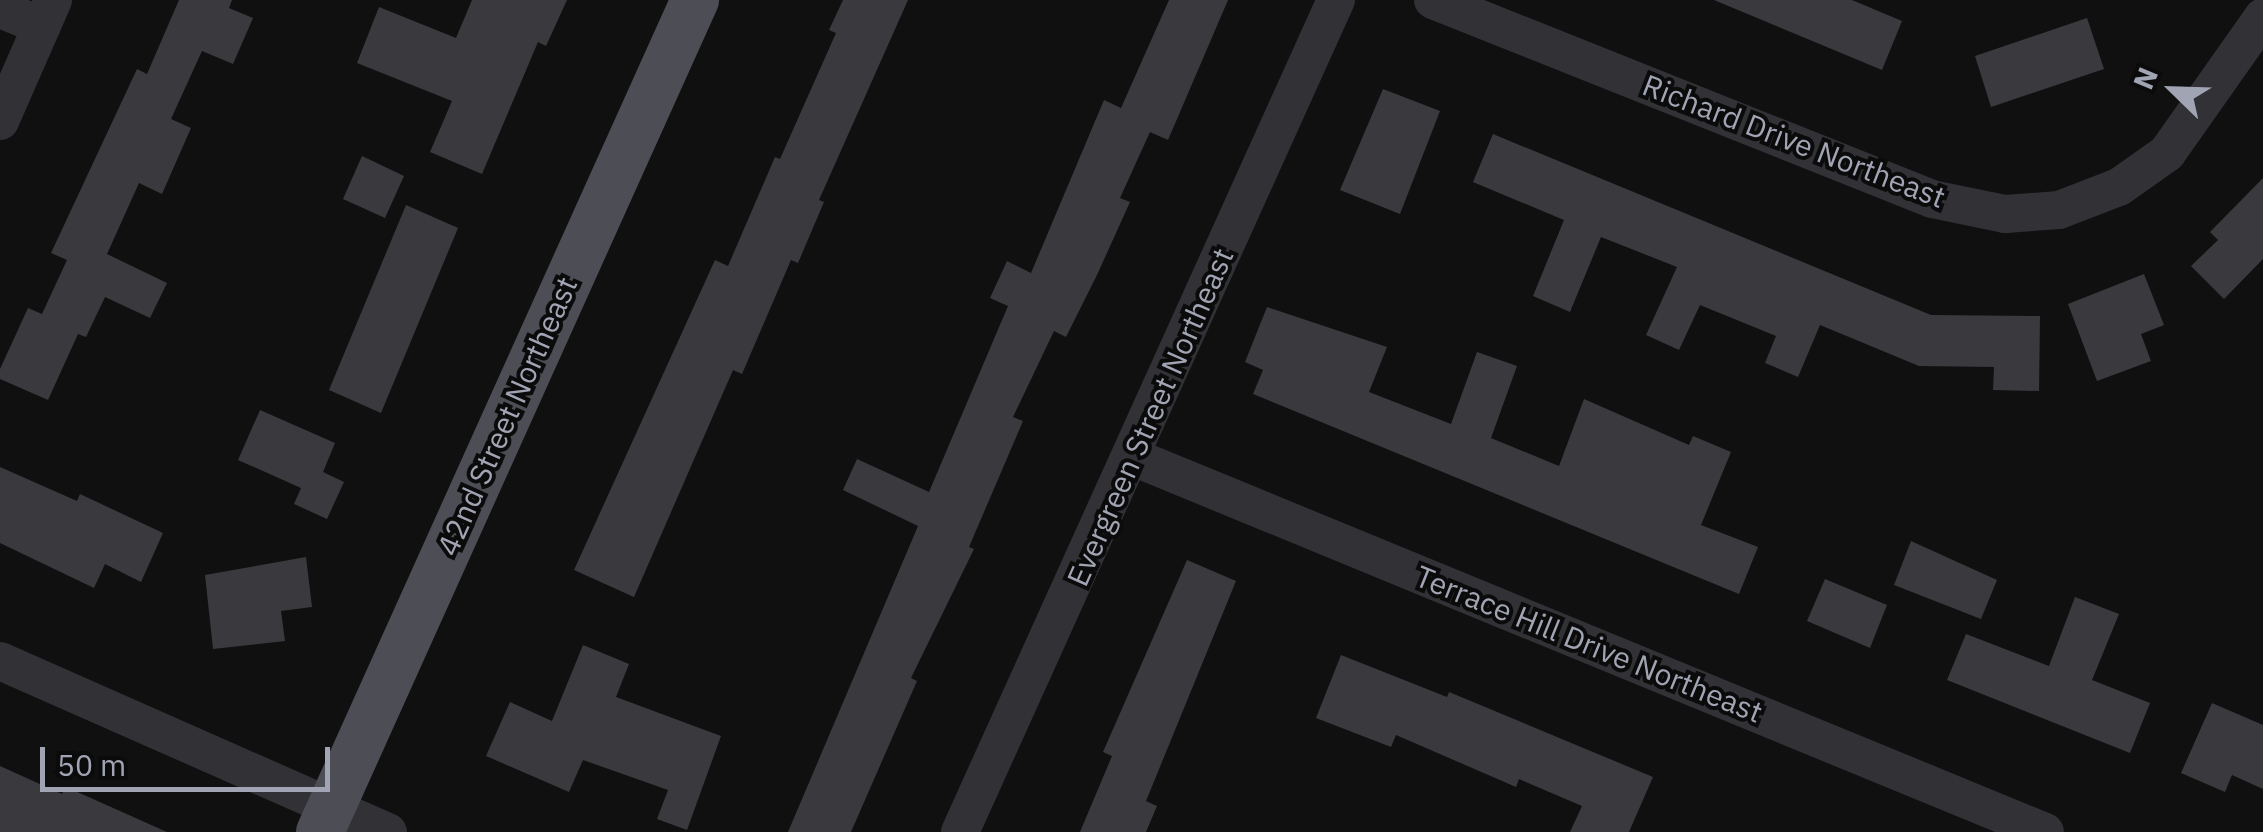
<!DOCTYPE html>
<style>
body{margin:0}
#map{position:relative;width:2263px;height:832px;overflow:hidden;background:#101011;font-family:"IBM Plex Sans",sans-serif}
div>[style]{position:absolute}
.building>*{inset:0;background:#3a3a3e}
.minor>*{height:38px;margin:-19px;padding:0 19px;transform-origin:19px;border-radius:19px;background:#313136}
.major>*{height:48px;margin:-24px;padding:0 24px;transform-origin:24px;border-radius:24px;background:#4d4e55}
span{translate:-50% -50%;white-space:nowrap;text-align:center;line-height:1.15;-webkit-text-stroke:8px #0b0b0c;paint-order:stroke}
.street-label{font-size:30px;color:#a1a4b2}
.north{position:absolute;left:2123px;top:40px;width:100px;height:100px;-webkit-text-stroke:8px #0b0b0c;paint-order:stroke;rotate:293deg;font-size:28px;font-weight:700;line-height:40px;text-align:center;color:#a1a4b2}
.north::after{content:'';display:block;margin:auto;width:35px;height:45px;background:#a1a4b2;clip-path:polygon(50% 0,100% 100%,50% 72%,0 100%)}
.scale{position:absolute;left:40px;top:747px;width:290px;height:45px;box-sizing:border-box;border:5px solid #a1a4b2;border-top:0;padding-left:12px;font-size:30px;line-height:35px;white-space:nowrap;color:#a1a4b2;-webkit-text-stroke:8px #0b0b0c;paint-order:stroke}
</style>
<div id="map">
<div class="building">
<div style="clip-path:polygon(179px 0,232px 0,229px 8px,253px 18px,233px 64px,202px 51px,171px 119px,191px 128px,162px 194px,139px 183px,107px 254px,167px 283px,150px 318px,105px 297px,86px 337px,78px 334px,48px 400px,0 379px,0 369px,28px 308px,42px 314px,67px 260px,51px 253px,137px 69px,147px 74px)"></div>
<div style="clip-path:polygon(472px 0,567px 0,546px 46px,538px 42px,482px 174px,430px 152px,452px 101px,357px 63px,379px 7px,456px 38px)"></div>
<div style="clip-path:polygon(843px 0,908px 0,819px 200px,824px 202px,798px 263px,791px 260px,742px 374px,733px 370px,634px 597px,574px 570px,715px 260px,728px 266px,775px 157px,780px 159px,836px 33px,829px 30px)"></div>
<div style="clip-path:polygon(1169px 0,1228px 0,1168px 140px,1150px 132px,1120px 198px,1130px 202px,1097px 275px,1066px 337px,1054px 331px,1013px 417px,1023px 421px,969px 547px,974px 549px,911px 678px,917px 681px,851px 832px,788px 832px,918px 526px,843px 490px,857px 459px,929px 492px,1008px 306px,990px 298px,1007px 261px,1031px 273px,1104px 100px,1121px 108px)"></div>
<div style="clip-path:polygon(1714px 0,1852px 0,1902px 21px,1882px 70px)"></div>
<div style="clip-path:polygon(2087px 18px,2104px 69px,1991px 107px,1975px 56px)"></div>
<div style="clip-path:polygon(1383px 89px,1440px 111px,1400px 214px,1340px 190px)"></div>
<div style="clip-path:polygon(1493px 134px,1931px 315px,2040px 316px,2039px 391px,1993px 390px,1994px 367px,1919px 366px,1820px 325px,1798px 377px,1765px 363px,1776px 336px,1700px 305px,1679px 350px,1646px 335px,1677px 267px,1601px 237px,1570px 312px,1533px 296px,1564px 220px,1473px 182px)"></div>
<div style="clip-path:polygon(362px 156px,404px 176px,385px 218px,343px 199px)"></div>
<div style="clip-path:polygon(2263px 178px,2263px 259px,2224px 299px,2191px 266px,2218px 240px,2210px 232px)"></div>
<div style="clip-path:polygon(406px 205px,458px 228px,381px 413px,329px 390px)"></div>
<div style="clip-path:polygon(2144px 274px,2164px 325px,2141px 334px,2151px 361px,2097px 381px,2068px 304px)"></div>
<div style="clip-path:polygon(1267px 307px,1387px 347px,1369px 392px,1451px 424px,1477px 352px,1517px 366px,1491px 438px,1559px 466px,1584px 399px,1689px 445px,1693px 436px,1731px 452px,1701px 525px,1758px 547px,1739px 594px,1253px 394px,1263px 370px,1245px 362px)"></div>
<div style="clip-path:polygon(260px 410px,335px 443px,323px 472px,344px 482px,327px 519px,294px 504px,301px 488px,238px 460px)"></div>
<div style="clip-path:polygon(0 467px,77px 501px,80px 494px,163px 533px,141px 582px,105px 564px,94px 588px,0 543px)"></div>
<div style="clip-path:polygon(1911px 541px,1997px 580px,1981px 619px,1894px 585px)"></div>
<div style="clip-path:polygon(306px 557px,312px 607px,281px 611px,285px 641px,213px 649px,205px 575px)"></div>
<div style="clip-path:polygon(1187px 560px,1236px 581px,1146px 801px,1157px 806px,1146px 832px,1080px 832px,1112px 756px,1103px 752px)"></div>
<div style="clip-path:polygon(1825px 579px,1887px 605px,1870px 648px,1807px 621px)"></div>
<div style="clip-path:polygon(2075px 597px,2119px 614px,2092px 680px,2150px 703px,2130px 753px,1947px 680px,1966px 634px,2049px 666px)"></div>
<div style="clip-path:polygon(583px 645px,629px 664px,616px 697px,721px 736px,687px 830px,657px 819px,668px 790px,583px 760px,569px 792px,486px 756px,510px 702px,552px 721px)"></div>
<div style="clip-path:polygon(1341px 655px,1447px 697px,1449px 692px,1653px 777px,1629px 832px,1570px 832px,1582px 806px,1519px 779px,1516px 787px,1396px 735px,1391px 747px,1316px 718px)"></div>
<div style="clip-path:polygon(2212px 703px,2263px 725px,2263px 789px,2232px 775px,2225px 792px,2181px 773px)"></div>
<div style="clip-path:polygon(0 766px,62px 794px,66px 787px,167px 832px,0 832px)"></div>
</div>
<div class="minor">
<div style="left:1433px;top:0;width:537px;rotate:21.74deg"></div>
<div style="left:1932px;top:199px;width:75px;rotate:11.6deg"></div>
<div style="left:2005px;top:214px;width:54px;rotate:-4.2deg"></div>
<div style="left:2059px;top:210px;width:64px;rotate:-21deg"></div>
<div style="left:2119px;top:187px;width:59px;rotate:-35.3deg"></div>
<div style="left:2167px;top:153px;width:166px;rotate:-54.8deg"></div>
<div style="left:0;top:9px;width:45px;rotate:22deg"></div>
<div style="left:0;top:121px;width:132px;rotate:-66.3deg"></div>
<div style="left:1133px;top:457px;width:986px;rotate:22.35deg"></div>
<div style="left:0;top:661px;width:424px;rotate:23.8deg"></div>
<div style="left:960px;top:832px;width:913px;rotate:-65.68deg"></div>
</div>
<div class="major">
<div style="left:320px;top:832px;width:913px;rotate:-65.74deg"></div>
</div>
<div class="street-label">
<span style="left:1794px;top:141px;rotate:21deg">Richard Drive Northeast</span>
<span style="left:507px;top:416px;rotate:-66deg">42nd Street Northeast</span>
<span style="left:1150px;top:417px;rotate:-66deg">Evergreen Street Northeast</span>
<span style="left:1589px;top:644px;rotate:22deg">Terrace Hill Drive Northeast</span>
</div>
<div class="north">N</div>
<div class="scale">50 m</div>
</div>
